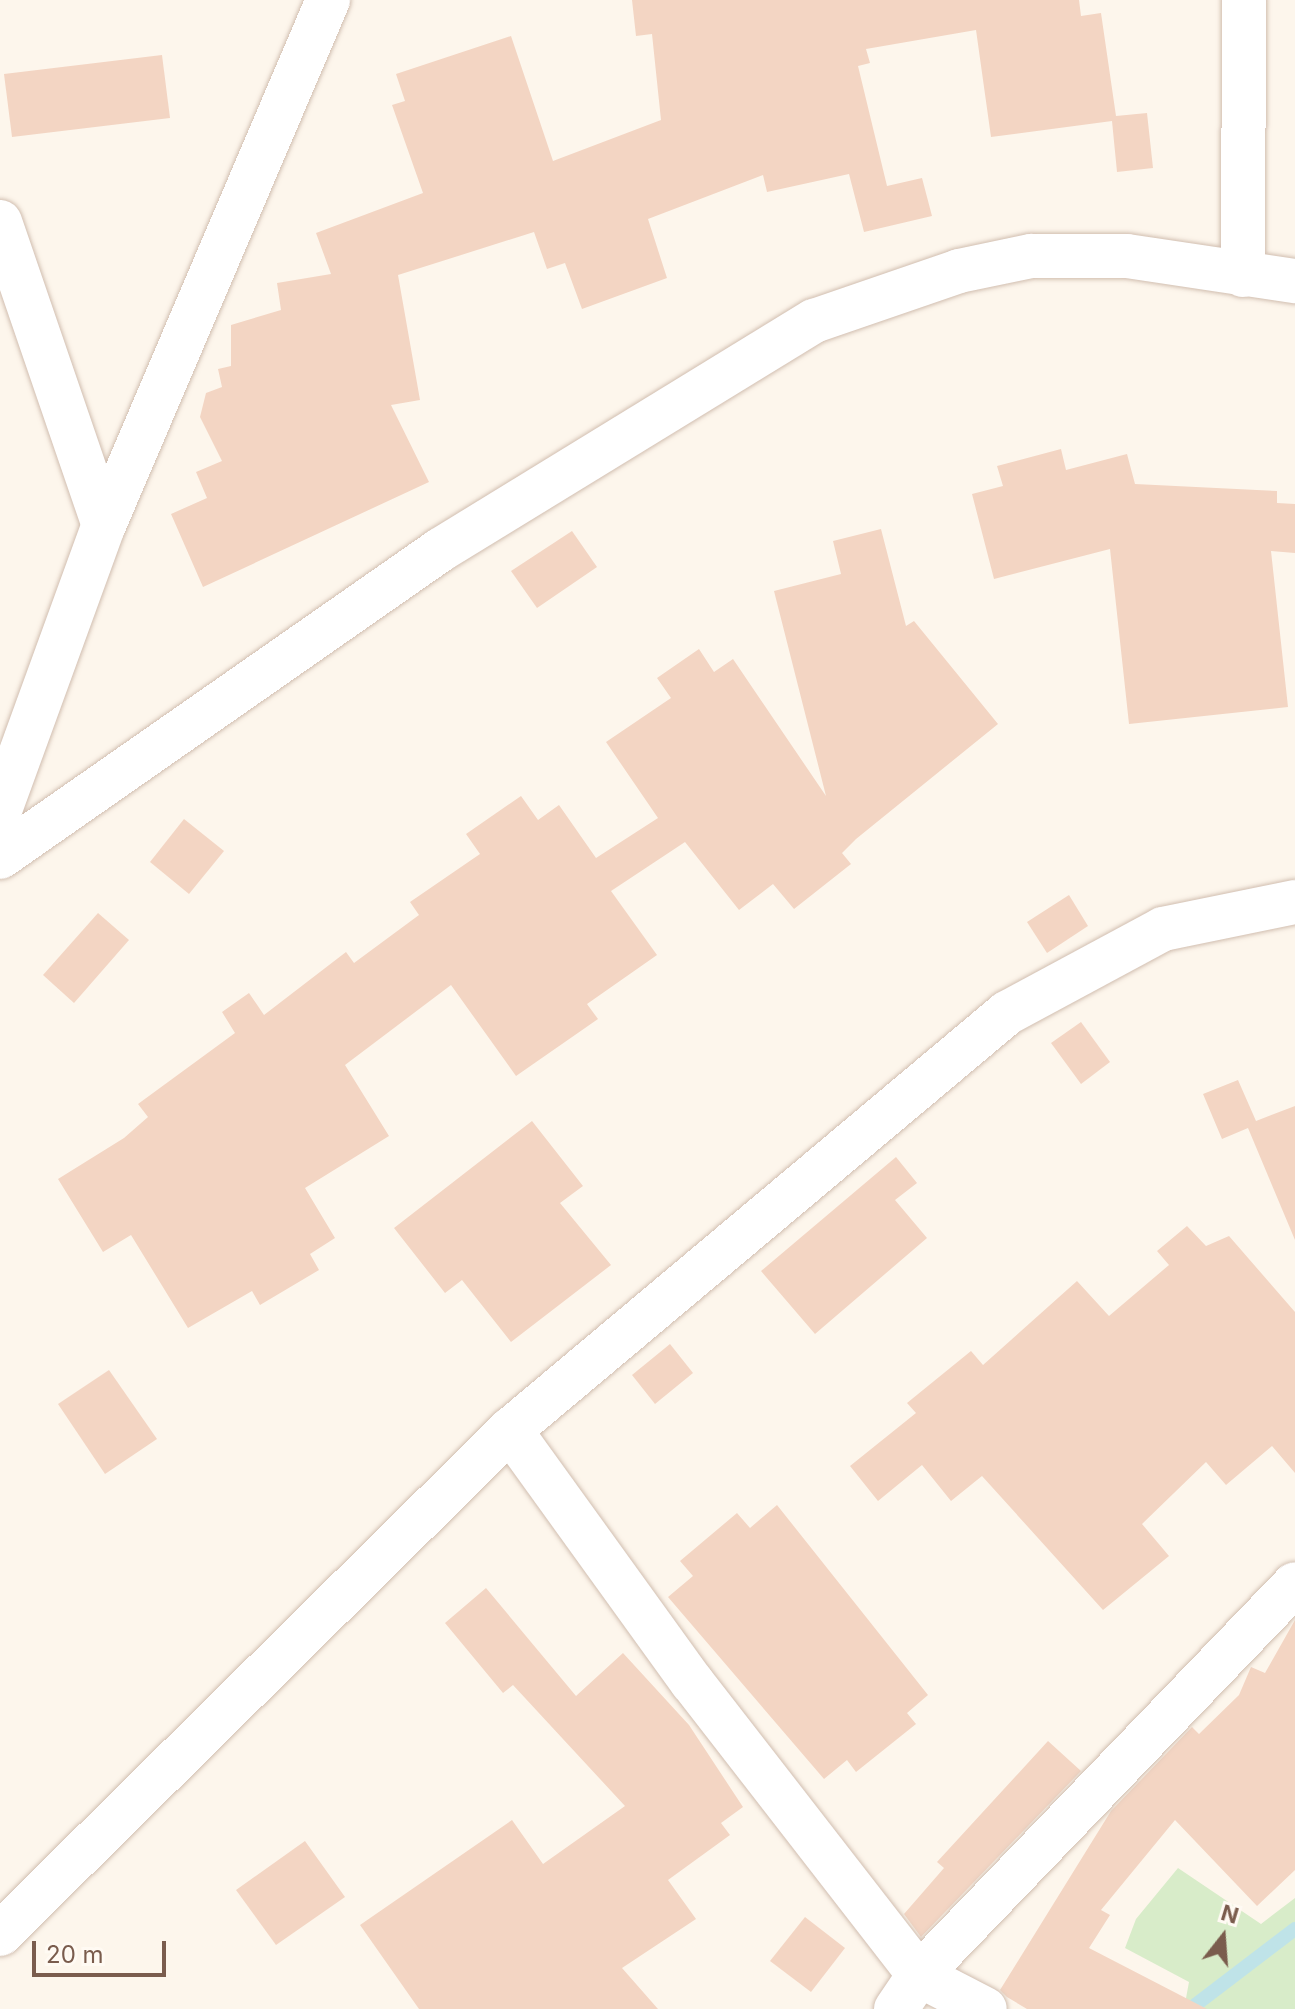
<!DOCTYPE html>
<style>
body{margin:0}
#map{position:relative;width:1295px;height:2009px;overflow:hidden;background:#fdf6ec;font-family:Inter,sans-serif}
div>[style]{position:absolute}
.green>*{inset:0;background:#d8ecc9}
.stream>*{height:14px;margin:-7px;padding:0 7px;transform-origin:7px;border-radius:7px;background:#bfe3e8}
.building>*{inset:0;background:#f3d5c3}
.roads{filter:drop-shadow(0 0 2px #d1beb0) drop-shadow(0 0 2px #d1beb0)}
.street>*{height:44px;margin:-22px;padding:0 22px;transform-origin:22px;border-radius:22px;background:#fff}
span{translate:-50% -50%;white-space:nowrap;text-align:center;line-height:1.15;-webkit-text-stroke:6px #fffaf3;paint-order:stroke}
.north{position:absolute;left:1183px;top:1897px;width:80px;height:80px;-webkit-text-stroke:6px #fffaf3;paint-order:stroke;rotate:17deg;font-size:22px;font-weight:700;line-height:32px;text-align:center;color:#7a5c4d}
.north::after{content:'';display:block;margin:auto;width:28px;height:36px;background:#7a5c4d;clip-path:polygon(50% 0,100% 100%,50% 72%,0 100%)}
.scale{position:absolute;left:32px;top:1941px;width:134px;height:36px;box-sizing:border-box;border:4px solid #7a5c4d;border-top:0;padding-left:10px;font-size:24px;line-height:28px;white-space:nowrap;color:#7a5c4d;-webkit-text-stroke:6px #fffaf3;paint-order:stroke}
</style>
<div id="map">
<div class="green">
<div style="clip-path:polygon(1178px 1868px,1261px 1924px,1295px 1898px,1295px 2009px,1184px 2009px,1189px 1982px,1125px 1948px,1136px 1919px)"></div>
</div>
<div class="stream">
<div style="left:1190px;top:2009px;width:132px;rotate:-37.3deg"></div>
</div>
<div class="building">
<div style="clip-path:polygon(632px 0,1079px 0,1081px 16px,1101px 13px,1116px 116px,1147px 113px,1153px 168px,1117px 172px,1112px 121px,991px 137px,976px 30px,866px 49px,870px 63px,858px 66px,887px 186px,922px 178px,932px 216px,864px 232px,849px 174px,767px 192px,763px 175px,648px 219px,667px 278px,582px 309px,565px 263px,547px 269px,534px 232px,398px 275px,420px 400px,391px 405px,429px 482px,203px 587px,171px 514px,207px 498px,196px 472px,222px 461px,200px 417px,206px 393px,222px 387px,218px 369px,231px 366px,231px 325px,281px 310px,277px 283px,331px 274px,316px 233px,423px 193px,392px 105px,405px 101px,396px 74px,511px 36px,553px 161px,661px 120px,652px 34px,636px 36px)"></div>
<div style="clip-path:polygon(162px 55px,170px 118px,12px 137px,4px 74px)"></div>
<div style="clip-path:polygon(1061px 449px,1066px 470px,1127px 454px,1135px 484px,1277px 491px,1277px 503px,1295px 504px,1295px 553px,1271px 551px,1288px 707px,1129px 724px,1110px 549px,994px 579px,972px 494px,1003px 486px,997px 466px)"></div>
<div style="clip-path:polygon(881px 529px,906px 626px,914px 621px,998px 724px,856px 839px,842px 853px,851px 864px,794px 909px,773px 884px,739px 910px,685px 842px,611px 891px,657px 955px,587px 1004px,598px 1019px,516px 1076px,451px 985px,345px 1065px,389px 1136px,305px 1188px,335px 1238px,310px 1254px,319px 1270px,260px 1305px,252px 1291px,188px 1328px,131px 1235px,103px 1252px,58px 1179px,124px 1138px,148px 1117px,138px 1104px,235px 1033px,222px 1012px,249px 993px,264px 1015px,346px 952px,354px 963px,419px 915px,410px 902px,480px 854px,466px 834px,521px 796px,538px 820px,559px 805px,596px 858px,658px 818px,606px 742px,671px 698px,657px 678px,699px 649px,714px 672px,733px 659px,826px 796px,774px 591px,841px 574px,833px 541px)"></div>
<div style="clip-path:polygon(572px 531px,597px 567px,537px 608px,511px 571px)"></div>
<div style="clip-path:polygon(184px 819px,224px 851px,189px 894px,150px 862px)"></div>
<div style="clip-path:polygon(1069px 895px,1088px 926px,1047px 953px,1027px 922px)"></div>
<div style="clip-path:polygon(98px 913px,129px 940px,74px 1003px,43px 975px)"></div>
<div style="clip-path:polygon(1081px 1022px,1110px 1062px,1081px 1084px,1051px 1043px)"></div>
<div style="clip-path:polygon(1238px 1080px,1256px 1121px,1295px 1106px,1295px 1240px,1248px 1128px,1222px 1139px,1203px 1094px)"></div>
<div style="clip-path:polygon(532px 1121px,583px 1186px,560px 1203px,611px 1265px,511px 1342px,462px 1280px,445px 1293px,394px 1228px)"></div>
<div style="clip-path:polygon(896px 1157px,917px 1183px,895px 1200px,927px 1238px,815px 1334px,761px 1271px)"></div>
<div style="clip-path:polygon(1187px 1226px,1206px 1246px,1229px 1236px,1295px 1312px,1295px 1473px,1272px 1446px,1226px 1485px,1206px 1462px,1142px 1524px,1169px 1556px,1103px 1610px,982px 1476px,951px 1501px,922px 1465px,878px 1501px,850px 1466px,916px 1413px,907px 1403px,971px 1351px,983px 1365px,1077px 1281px,1109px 1316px,1169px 1265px,1157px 1251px)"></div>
<div style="clip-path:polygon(670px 1344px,693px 1373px,655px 1404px,632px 1375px)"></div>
<div style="clip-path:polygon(109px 1370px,157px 1439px,105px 1474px,58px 1404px)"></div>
<div style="clip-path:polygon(777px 1505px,928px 1695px,907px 1713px,916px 1724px,856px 1772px,847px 1760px,824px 1779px,668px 1597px,693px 1576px,680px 1561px,737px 1513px,750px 1528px)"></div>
<div style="clip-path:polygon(486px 1588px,576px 1696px,623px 1653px,689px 1725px,743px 1807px,721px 1823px,730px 1835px,668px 1880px,696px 1919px,622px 1968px,658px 2009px,419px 2009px,360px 1925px,512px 1820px,543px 1864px,625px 1806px,513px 1685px,503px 1693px,445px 1623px)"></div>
<div style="clip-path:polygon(1295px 1620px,1295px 1870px,1257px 1906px,1175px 1820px,1101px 1910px,1110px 1915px,1089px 1948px,1207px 2009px,1027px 2009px,1007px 1997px,1000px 1990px,1111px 1811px,1192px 1727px,1199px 1734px,1239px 1695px,1251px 1667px,1265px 1673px)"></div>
<div style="clip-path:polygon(1048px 1741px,1081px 1771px,921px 1937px,904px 1914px,944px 1868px,937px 1862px)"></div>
<div style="clip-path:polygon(305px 1841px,345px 1897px,276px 1945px,236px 1890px)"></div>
<div style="clip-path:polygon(805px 1917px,845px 1948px,811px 1992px,770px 1961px)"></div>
</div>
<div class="roads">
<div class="street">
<div style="left:0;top:222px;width:320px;rotate:71.1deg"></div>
<div style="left:1243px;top:275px;width:275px;rotate:-89.8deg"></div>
<div style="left:0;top:810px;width:303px;rotate:-70deg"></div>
<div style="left:104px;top:525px;width:571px;rotate:-66.89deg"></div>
<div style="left:0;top:857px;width:537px;rotate:-34.9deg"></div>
<div style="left:440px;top:550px;width:439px;rotate:-31.5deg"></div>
<div style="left:814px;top:321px;width:153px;rotate:-19deg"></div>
<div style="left:959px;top:271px;width:74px;rotate:-11.8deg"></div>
<div style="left:1031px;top:256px;width:96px"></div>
<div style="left:1127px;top:256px;width:170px;rotate:8.5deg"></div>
<div style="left:510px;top:1430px;width:311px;rotate:54.2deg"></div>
<div style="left:692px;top:1682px;width:371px;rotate:52.2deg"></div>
<div style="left:919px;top:1975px;width:74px;rotate:27.3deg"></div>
<div style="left:0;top:1934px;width:717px;rotate:-44.66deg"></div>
<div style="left:510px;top:1430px;width:649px;rotate:-40deg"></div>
<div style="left:1007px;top:1013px;width:177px;rotate:-28.3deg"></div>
<div style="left:1163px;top:929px;width:135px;rotate:-11.6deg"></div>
<div style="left:896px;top:2009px;width:41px;rotate:-55.9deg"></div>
<div style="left:919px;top:1975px;width:542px;rotate:-46.12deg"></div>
</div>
</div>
<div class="north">N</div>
<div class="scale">20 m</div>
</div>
